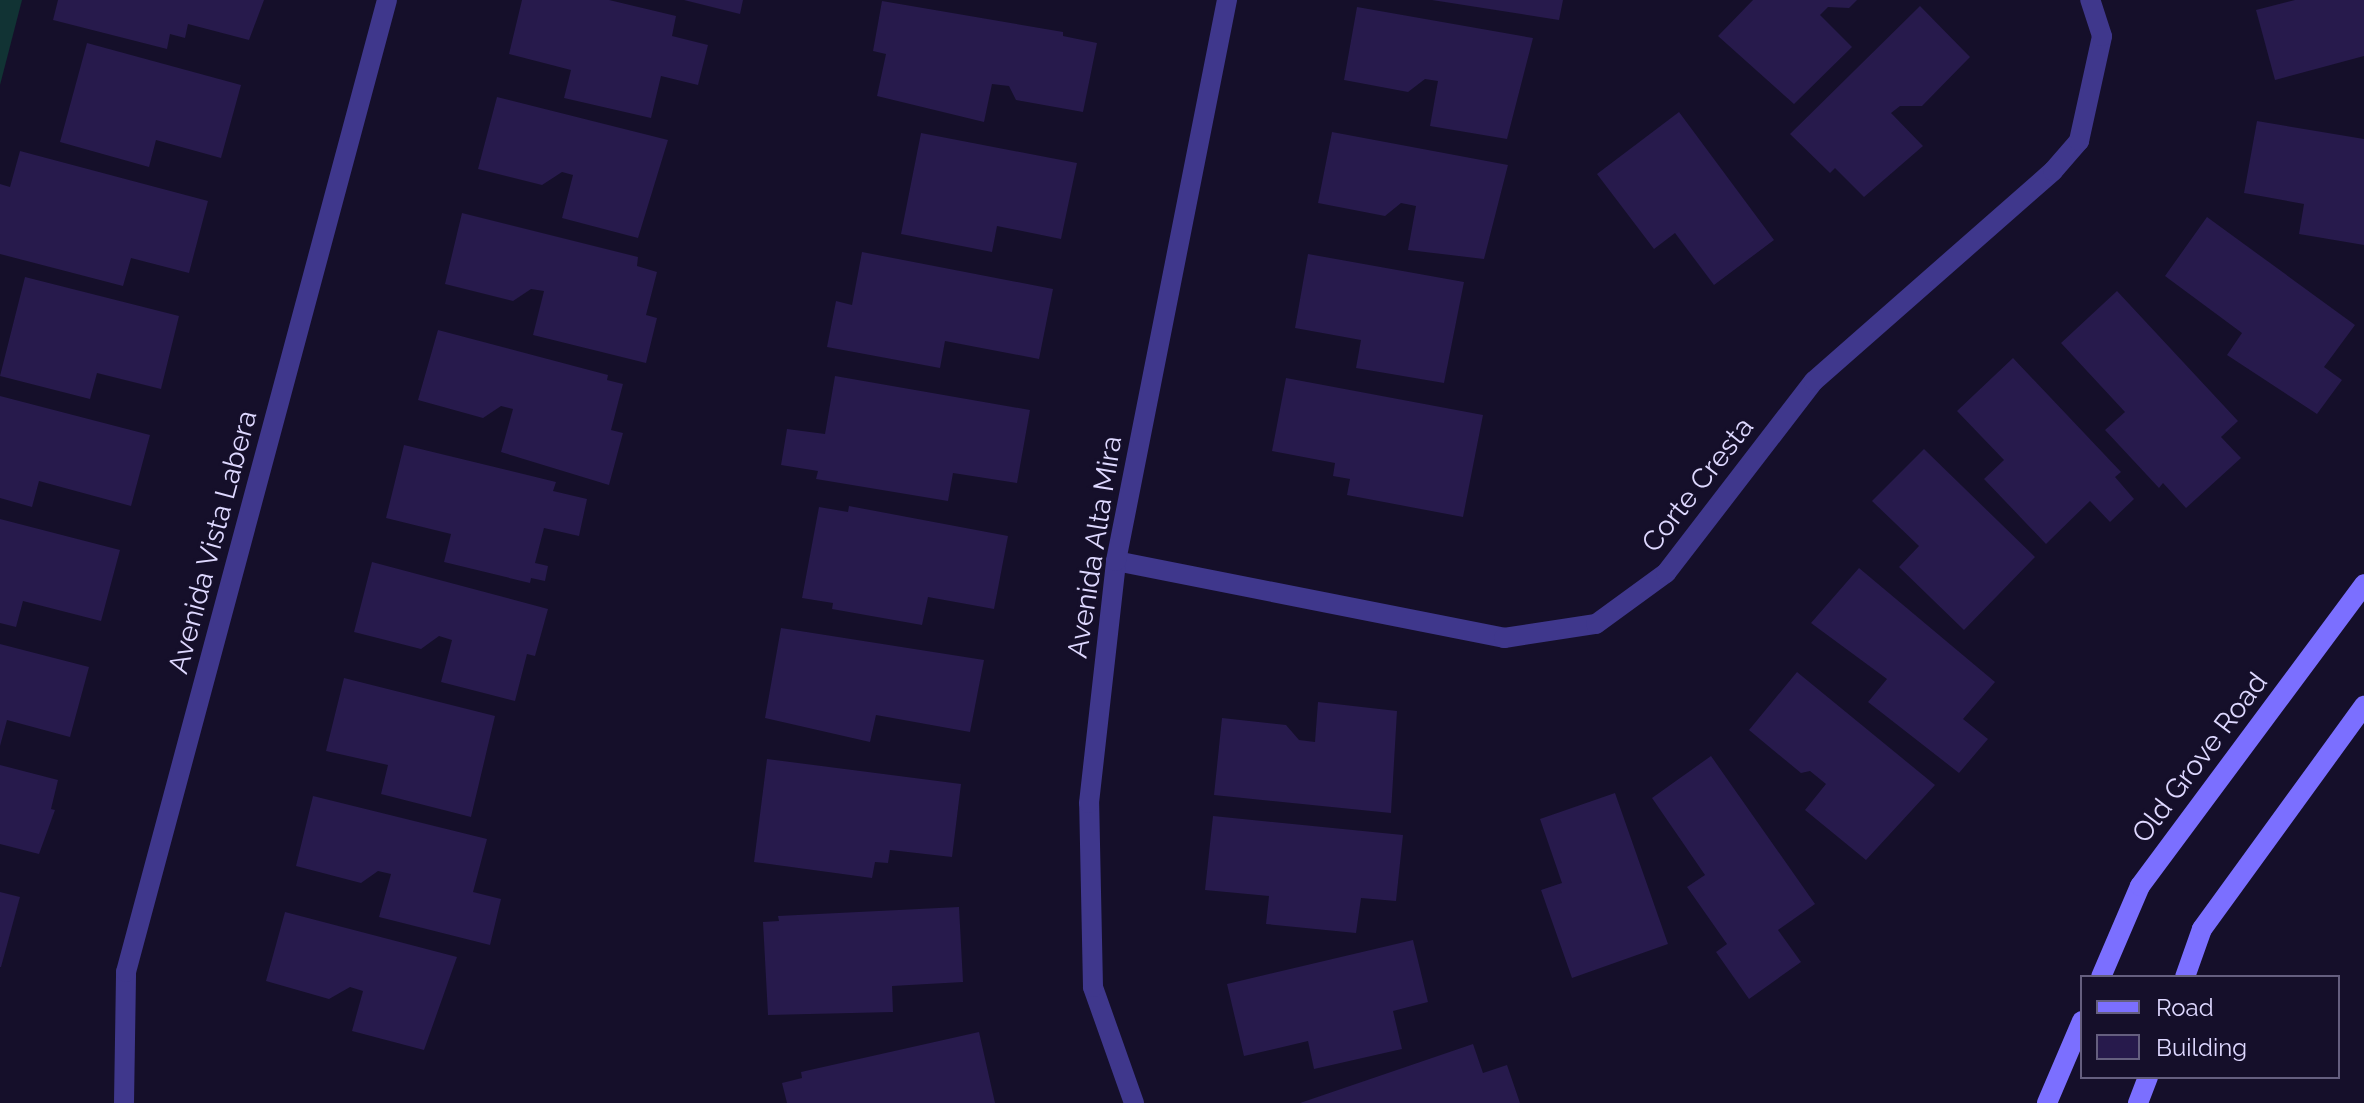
<!DOCTYPE html>
<style>
body{margin:0}
#map{position:relative;width:2364px;height:1103px;overflow:hidden;background:#150f2a;font-family:Raleway,sans-serif}
div>[style]{position:absolute}
.green>*{inset:0;background:#113334}
.building>*{inset:0;background:#271a4c}
.street>*{height:20px;margin:-10px;padding:0 10px;transform-origin:10px;border-radius:10px;background:#3f378c}
.secondary>*{height:20px;margin:-10px;padding:0 10px;transform-origin:10px;border-radius:10px;background:#7b6fff}
span{translate:-50% -50%;white-space:nowrap;text-align:center;line-height:1.15;-webkit-text-stroke:6px #150f2a;paint-order:stroke}
.street-label{font-size:28px;color:#ded8ff}
.legend{position:absolute;left:2080px;top:975px;width:260px;height:104px;box-sizing:border-box;background:#150f2a;border:2px solid #655f7f;margin:0;padding:10px 14px;list-style:none;font-size:24px;color:#ded8ff}
.legend li{display:flex;align-items:center;gap:16px;height:40px}
.legend b{width:40px;border:2px solid #655f7f}
</style>
<div id="map">
<div class="green">
<div style="clip-path:polygon(0 0,22px 0,0 85px)"></div>
</div>
<div class="building">
<div style="clip-path:polygon(58px 0,264px 0,249px 40px,188px 24px,185px 38px,170px 34px,167px 49px,53px 20px)"></div>
<div style="clip-path:polygon(522px 0,609px 0,676px 16px,672px 36px,708px 45px,698px 85px,661px 76px,651px 118px,564px 98px,571px 70px,509px 54px)"></div>
<div style="clip-path:polygon(684px 0,743px 0,740px 14px)"></div>
<div style="clip-path:polygon(1432px 0,1563px 0,1559px 20px)"></div>
<div style="clip-path:polygon(1753px 0,1857px 0,1849px 8px,1828px 7px,1820px 15px,1852px 47px,1794px 104px,1718px 36px)"></div>
<div style="clip-path:polygon(2295px 0,2364px 0,2364px 56px,2275px 80px,2256px 10px)"></div>
<div style="clip-path:polygon(882px 1px,1063px 32px,1063px 36px,1097px 43px,1083px 112px,1016px 100px,1009px 86px,992px 84px,984px 122px,877px 96px,886px 54px,873px 51px)"></div>
<div style="clip-path:polygon(1920px 6px,1970px 57px,1922px 106px,1900px 106px,1891px 113px,1923px 146px,1864px 197px,1835px 168px,1830px 173px,1790px 134px)"></div>
<div style="clip-path:polygon(1357px 7px,1533px 38px,1507px 139px,1430px 126px,1438px 81px,1425px 79px,1408px 92px,1344px 80px)"></div>
<div style="clip-path:polygon(87px 43px,241px 85px,221px 158px,156px 140px,149px 167px,60px 142px)"></div>
<div style="clip-path:polygon(497px 97px,668px 140px,638px 238px,562px 218px,573px 175px,562px 172px,542px 185px,478px 169px)"></div>
<div style="clip-path:polygon(1679px 112px,1774px 240px,1714px 285px,1675px 233px,1654px 249px,1597px 174px)"></div>
<div style="clip-path:polygon(2257px 121px,2364px 139px,2364px 245px,2299px 234px,2304px 204px,2244px 193px)"></div>
<div style="clip-path:polygon(1332px 132px,1508px 165px,1484px 259px,1408px 250px,1416px 206px,1401px 203px,1385px 216px,1318px 203px)"></div>
<div style="clip-path:polygon(921px 133px,1077px 163px,1061px 239px,997px 226px,992px 252px,901px 234px)"></div>
<div style="clip-path:polygon(20px 151px,208px 201px,189px 273px,131px 258px,123px 286px,0 254px,0 184px,10px 187px)"></div>
<div style="clip-path:polygon(462px 213px,638px 257px,637px 266px,657px 272px,646px 315px,657px 318px,646px 363px,533px 335px,544px 291px,531px 289px,513px 301px,445px 284px)"></div>
<div style="clip-path:polygon(2207px 217px,2355px 325px,2324px 367px,2342px 380px,2317px 414px,2227px 355px,2242px 333px,2165px 276px)"></div>
<div style="clip-path:polygon(862px 252px,1053px 289px,1039px 359px,945px 341px,940px 368px,827px 347px,836px 301px,852px 305px)"></div>
<div style="clip-path:polygon(1308px 254px,1464px 282px,1444px 383px,1356px 368px,1361px 340px,1295px 328px)"></div>
<div style="clip-path:polygon(25px 277px,179px 316px,161px 389px,97px 373px,90px 399px,0 376px)"></div>
<div style="clip-path:polygon(2117px 291px,2238px 421px,2221px 437px,2241px 458px,2186px 508px,2163px 483px,2159px 488px,2105px 430px,2125px 412px,2061px 343px)"></div>
<div style="clip-path:polygon(438px 330px,608px 375px,607px 380px,623px 384px,611px 430px,623px 433px,609px 485px,501px 452px,513px 409px,501px 406px,483px 418px,418px 400px)"></div>
<div style="clip-path:polygon(2013px 358px,2121px 472px,2115px 477px,2134px 499px,2110px 522px,2090px 501px,2046px 544px,1984px 479px,2004px 460px,1957px 411px)"></div>
<div style="clip-path:polygon(835px 376px,1030px 410px,1017px 483px,953px 473px,948px 501px,816px 479px,818px 471px,781px 465px,787px 429px,825px 434px)"></div>
<div style="clip-path:polygon(1286px 378px,1483px 415px,1463px 517px,1347px 495px,1350px 479px,1333px 476px,1335px 463px,1272px 451px)"></div>
<div style="clip-path:polygon(0 396px,150px 435px,131px 506px,39px 481px,32px 507px,0 498px)"></div>
<div style="clip-path:polygon(404px 445px,556px 482px,553px 491px,587px 499px,579px 536px,544px 528px,535px 563px,548px 566px,545px 581px,531px 578px,530px 583px,444px 562px,451px 534px,386px 518px)"></div>
<div style="clip-path:polygon(1924px 449px,2035px 557px,1964px 630px,1899px 567px,1919px 546px,1872px 501px)"></div>
<div style="clip-path:polygon(849px 506px,1008px 536px,994px 609px,928px 597px,922px 625px,832px 609px,833px 603px,802px 598px,819px 507px,848px 512px)"></div>
<div style="clip-path:polygon(0 519px,120px 550px,101px 621px,23px 601px,16px 627px,0 623px)"></div>
<div style="clip-path:polygon(372px 562px,548px 609px,535px 656px,527px 654px,515px 701px,441px 682px,452px 640px,439px 636px,421px 649px,354px 632px)"></div>
<div style="clip-path:polygon(1859px 568px,1995px 682px,1963px 719px,1988px 739px,1959px 773px,1868px 702px,1887px 679px,1811px 623px)"></div>
<div style="clip-path:polygon(781px 628px,984px 660px,970px 732px,876px 715px,870px 742px,765px 718px)"></div>
<div style="clip-path:polygon(0 644px,89px 667px,70px 737px,7px 720px,0 746px)"></div>
<div style="clip-path:polygon(1797px 672px,1935px 785px,1866px 860px,1805px 810px,1826px 784px,1810px 771px,1801px 773px,1749px 730px)"></div>
<div style="clip-path:polygon(344px 678px,495px 716px,471px 817px,381px 794px,388px 765px,326px 751px)"></div>
<div style="clip-path:polygon(1318px 702px,1397px 711px,1391px 813px,1214px 795px,1222px 718px,1286px 725px,1299px 740px,1315px 742px)"></div>
<div style="clip-path:polygon(1711px 756px,1815px 904px,1778px 930px,1801px 962px,1749px 999px,1716px 952px,1727px 944px,1687px 887px,1705px 875px,1652px 798px)"></div>
<div style="clip-path:polygon(767px 759px,961px 784px,952px 857px,890px 850px,888px 863px,875px 862px,872px 878px,754px 862px)"></div>
<div style="clip-path:polygon(0 765px,58px 780px,51px 809px,55px 810px,39px 854px,0 844px)"></div>
<div style="clip-path:polygon(1615px 793px,1668px 944px,1572px 978px,1541px 890px,1562px 883px,1540px 819px)"></div>
<div style="clip-path:polygon(313px 796px,487px 839px,473px 892px,501px 899px,490px 945px,379px 917px,391px 874px,378px 871px,361px 883px,296px 866px)"></div>
<div style="clip-path:polygon(1213px 816px,1403px 835px,1396px 901px,1361px 898px,1356px 933px,1266px 924px,1269px 896px,1205px 890px)"></div>
<div style="clip-path:polygon(0 892px,20px 897px,1px 967px,0 967px)"></div>
<div style="clip-path:polygon(959px 907px,963px 982px,892px 986px,893px 1012px,768px 1015px,763px 922px,779px 921px,778px 916px)"></div>
<div style="clip-path:polygon(285px 912px,457px 957px,424px 1050px,352px 1031px,363px 991px,350px 987px,329px 999px,266px 981px)"></div>
<div style="clip-path:polygon(1413px 940px,1428px 1002px,1393px 1011px,1402px 1049px,1314px 1069px,1308px 1041px,1244px 1056px,1227px 984px)"></div>
<div style="clip-path:polygon(979px 1032px,995px 1103px,787px 1103px,782px 1083px,802px 1078px,801px 1072px)"></div>
<div style="clip-path:polygon(1473px 1044px,1483px 1073px,1507px 1065px,1520px 1103px,1300px 1103px)"></div>
</div>
<div class="street">
<div style="left:1116px;top:561px;width:396px;rotate:11.2deg"></div>
<div style="left:1504px;top:638px;width:93px;rotate:-8.7deg"></div>
<div style="left:1596px;top:624px;width:87px;rotate:-36.1deg"></div>
<div style="left:1666px;top:573px;width:242px;rotate:-52.4deg"></div>
<div style="left:1814px;top:381px;width:318px;rotate:-41.3deg"></div>
<div style="left:2053px;top:171px;width:40px;rotate:-49deg"></div>
<div style="left:2079px;top:141px;width:107px;rotate:-77.6deg"></div>
<div style="left:2102px;top:36px;width:38px;rotate:-108deg"></div>
<div style="left:124px;top:1103px;width:131px;rotate:-89.1deg"></div>
<div style="left:126px;top:972px;width:1006px;rotate:-74.97deg"></div>
<div style="left:1134px;top:1103px;width:123px;rotate:-109.5deg"></div>
<div style="left:1093px;top:987px;width:184px;rotate:-91.2deg"></div>
<div style="left:1089px;top:803px;width:244px;rotate:-83.6deg"></div>
<div style="left:1116px;top:561px;width:572px;rotate:-78.81deg"></div>
</div>
<div class="secondary">
<div style="left:2101px;top:977px;width:99px;rotate:-66.8deg"></div>
<div style="left:2140px;top:886px;width:376px;rotate:-53.4deg"></div>
<div style="left:2185px;top:977px;width:51px;rotate:-70.5deg"></div>
<div style="left:2202px;top:929px;width:276px;rotate:-54deg"></div>
<div style="left:2047px;top:1103px;width:89px;rotate:-66.9deg"></div>
<div style="left:2138px;top:1103px;width:28px;rotate:-69deg"></div>
</div>
<div class="street-label">
<span style="left:1698px;top:485px;rotate:-52deg">Corte Cresta</span>
<span style="left:213px;top:542px;rotate:-75deg">Avenida Vista Labera</span>
<span style="left:1095px;top:547px;rotate:-81deg">Avenida Alta Mira</span>
<span style="left:2200px;top:758px;rotate:-53deg">Old Grove Road</span>
</div>
<ul class="legend">
<li><b style="height:10px;background:#7b6fff"></b>Road</li>
<li><b style="height:22px;background:#271a4c"></b>Building</li>
</ul>
</div>
